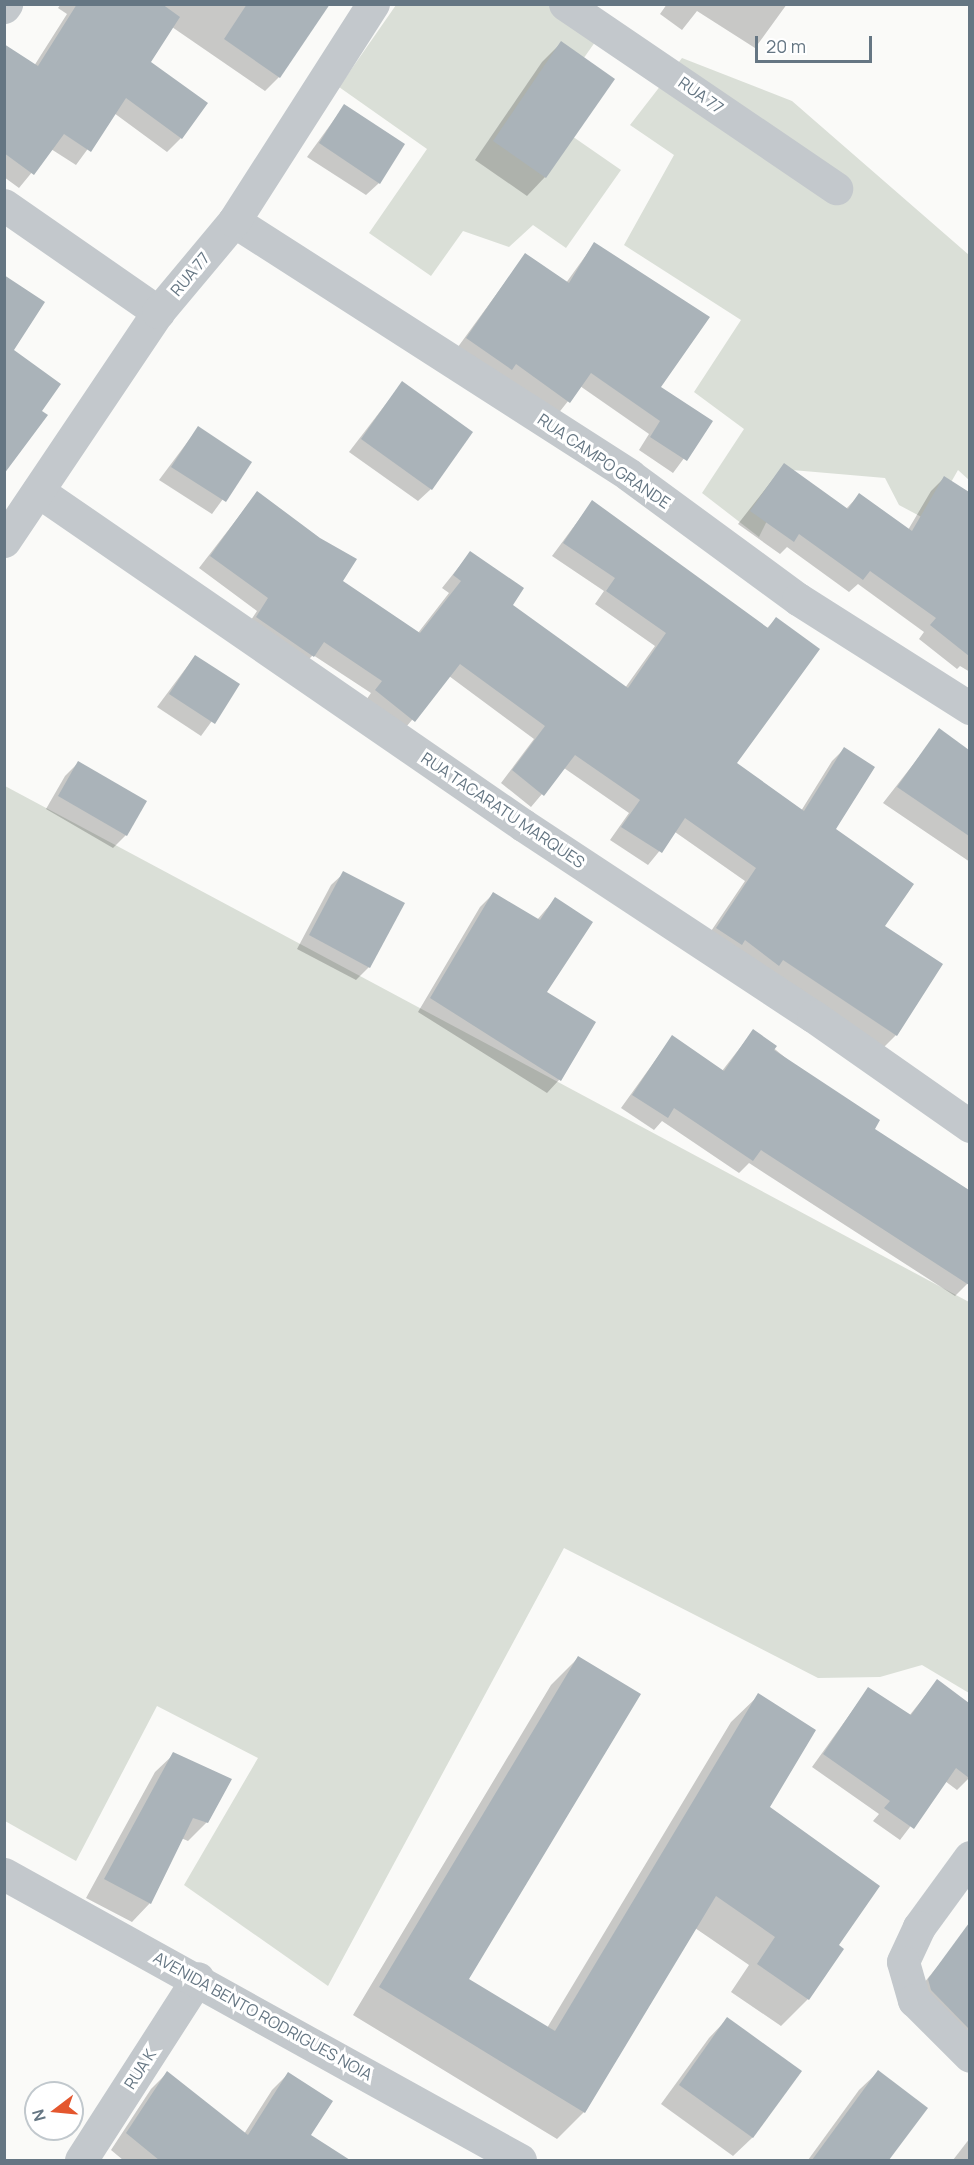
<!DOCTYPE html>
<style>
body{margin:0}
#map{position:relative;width:974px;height:2165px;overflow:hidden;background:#fafaf8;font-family:Manrope,sans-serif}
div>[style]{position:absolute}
.green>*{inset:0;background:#dadfd7}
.shadow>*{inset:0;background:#0003}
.building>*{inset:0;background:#aab3b9}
.minor>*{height:33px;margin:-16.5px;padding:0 16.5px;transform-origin:16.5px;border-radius:16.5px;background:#c3c8cc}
.tertiary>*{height:33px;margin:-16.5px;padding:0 16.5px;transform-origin:16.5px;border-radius:16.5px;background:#c3c8cc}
span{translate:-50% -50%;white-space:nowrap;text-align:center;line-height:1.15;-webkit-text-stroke:6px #fff;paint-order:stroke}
.street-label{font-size:16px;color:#657683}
.frame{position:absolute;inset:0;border:6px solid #657683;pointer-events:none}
.north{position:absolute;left:24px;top:2081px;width:60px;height:60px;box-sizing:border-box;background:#fff;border:2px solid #c1c8cd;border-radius:50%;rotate:254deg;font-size:16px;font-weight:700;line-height:24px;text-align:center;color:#657683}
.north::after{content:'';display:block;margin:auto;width:21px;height:27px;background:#e4572e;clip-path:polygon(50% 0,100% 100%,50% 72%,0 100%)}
.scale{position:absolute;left:755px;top:36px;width:117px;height:27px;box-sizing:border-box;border:3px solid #657683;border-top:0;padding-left:8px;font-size:18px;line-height:21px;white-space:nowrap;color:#657683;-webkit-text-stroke:4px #fff;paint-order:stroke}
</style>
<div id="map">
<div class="green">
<div style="clip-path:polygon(396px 5px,557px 5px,600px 35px,543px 116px,621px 170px,566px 248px,533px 225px,509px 247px,463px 231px,431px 276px,369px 233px,427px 149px,339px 87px)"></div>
<div style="clip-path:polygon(682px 58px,792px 101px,969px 255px,969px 480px,958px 470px,929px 521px,899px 505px,885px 478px,792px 470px,759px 537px,702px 493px,744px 429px,694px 392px,741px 320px,624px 245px,674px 155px,630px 125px)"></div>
<div style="clip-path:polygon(5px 786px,969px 1302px,969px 1693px,922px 1665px,880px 1677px,818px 1678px,564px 1548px,328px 1986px,184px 1885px,258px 1758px,157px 1706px,76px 1861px,5px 1821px)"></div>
</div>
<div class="shadow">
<div style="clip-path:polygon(61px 4px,328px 4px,279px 77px,265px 91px,172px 27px,149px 62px,181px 138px,167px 152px,114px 113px,76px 165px,51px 149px,19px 188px,4px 177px,4px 61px,34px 66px,67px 14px,58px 8px)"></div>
<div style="clip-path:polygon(667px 4px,787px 4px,755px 48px,697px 11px,682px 30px,660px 14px)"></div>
<div style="clip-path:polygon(561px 43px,545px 177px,527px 196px,475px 160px,542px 62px)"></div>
<div style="clip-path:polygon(344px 106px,379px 183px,366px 195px,307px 157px)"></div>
<div style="clip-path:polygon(594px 244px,659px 387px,711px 422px,673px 473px,639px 450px,649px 434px,580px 386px,557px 415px,455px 351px,525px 255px,566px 283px)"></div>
<div style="clip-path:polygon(402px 383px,431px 489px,418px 501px,349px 452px)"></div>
<div style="clip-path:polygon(198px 428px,250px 462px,212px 514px,159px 480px)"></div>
<div style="clip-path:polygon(784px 465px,846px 509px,859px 495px,908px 530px,931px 491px,944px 478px,970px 493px,970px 506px,954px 531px,970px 543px,970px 672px,960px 666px,957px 669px,919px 639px,924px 632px,858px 584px,849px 592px,787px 547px,780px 554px,738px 524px)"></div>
<div style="clip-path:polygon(257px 493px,341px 581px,418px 633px,449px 593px,442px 588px,470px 553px,510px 606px,625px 688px,655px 646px,595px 604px,604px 591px,552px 556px,592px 502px,766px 629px,776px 619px,734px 763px,801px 811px,832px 761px,844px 749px,834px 830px,883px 926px,896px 1035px,884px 1047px,705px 940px,745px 881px,675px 832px,648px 865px,610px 840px,629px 813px,564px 768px,531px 807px,501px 783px,534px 739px,449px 676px,401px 733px,364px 703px,371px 693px,313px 655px,300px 668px,245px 629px,257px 611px,199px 568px)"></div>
<div style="clip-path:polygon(195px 656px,238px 685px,201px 736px,157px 707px)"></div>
<div style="clip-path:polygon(940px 730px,970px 752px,964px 760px,970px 764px,970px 862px,883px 803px)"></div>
<div style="clip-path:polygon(78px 763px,126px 835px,113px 848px,46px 809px,65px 776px)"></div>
<div style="clip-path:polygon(344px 873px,369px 967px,356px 980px,297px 949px,331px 885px)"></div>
<div style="clip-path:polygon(493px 894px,537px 920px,555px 899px,545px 993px,559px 1080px,547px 1093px,418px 1012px,480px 907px)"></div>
<div style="clip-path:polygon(753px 1031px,873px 1130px,966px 1189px,962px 1194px,970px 1199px,970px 1281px,955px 1296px,749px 1163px,739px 1173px,662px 1121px,654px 1130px,621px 1108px,672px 1037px,722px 1071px)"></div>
<div style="clip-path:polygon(578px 1658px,467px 1979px,547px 2028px,731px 1722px,759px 1695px,768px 1807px,837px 1946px,808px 1999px,781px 2026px,731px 1992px,749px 1965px,695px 1928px,584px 2112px,557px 2139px,353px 2015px,551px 1685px)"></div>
<div style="clip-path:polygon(937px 1681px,970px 1705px,970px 1777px,957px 1790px,945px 1781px,900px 1840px,873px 1821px,879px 1814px,812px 1767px,868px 1689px,909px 1716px)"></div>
<div style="clip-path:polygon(174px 1754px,207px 1822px,188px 1841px,181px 1838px,150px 1903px,132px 1922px,86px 1898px,155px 1772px)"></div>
<div style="clip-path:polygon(956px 1944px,970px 1954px,970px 2060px,914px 1995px)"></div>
<div style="clip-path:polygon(727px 2019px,800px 2071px,752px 2138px,733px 2156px,661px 2104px,709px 2038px)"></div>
<div style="clip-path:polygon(878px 2072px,926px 2108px,888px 2160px,808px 2160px,859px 2090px)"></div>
<div style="clip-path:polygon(167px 2073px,244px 2134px,272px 2090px,288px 2074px,309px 2136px,329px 2149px,322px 2160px,123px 2160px,111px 2150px,151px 2089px)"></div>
<div style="clip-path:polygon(970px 2138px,970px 2160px,953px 2160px)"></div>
</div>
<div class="building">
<div style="clip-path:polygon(77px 4px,162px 4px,180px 17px,151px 62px,208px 103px,182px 139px,126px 98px,91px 152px,64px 134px,34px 175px,4px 153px,4px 44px,38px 66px)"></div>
<div style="clip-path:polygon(247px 4px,330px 4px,280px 78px,224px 39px)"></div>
<div style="clip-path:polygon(561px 41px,615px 79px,546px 178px,493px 141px)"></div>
<div style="clip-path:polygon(344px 104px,405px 144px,380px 184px,319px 143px)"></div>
<div style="clip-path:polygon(594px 242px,710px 317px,661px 387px,713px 421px,687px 461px,650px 437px,660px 421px,591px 373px,570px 403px,516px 364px,512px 370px,466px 338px,525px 253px,569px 283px)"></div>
<div style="clip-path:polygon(4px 275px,45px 302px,14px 350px,61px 384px,42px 411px,48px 415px,4px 474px)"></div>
<div style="clip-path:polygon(402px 381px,473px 432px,432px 490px,361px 439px)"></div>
<div style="clip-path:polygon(198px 426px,252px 462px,226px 502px,171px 467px)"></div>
<div style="clip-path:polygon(784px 463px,848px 509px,859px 493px,912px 531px,944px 476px,969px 492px,969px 656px,930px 625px,936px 618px,870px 571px,863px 580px,799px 534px,794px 542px,750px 511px)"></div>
<div style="clip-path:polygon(257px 491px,320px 538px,357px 559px,343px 581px,420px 633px,461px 581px,453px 575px,470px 551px,524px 588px,513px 605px,628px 688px,666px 633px,606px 591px,615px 578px,563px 543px,592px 500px,768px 628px,776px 617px,820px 649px,737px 763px,804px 811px,844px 747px,875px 767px,836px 829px,914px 884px,885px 926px,943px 964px,897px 1036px,783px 960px,779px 966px,745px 940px,742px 945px,716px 928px,756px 868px,685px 818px,662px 853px,621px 827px,640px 800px,575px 755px,544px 796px,512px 770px,545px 726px,460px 664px,415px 722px,375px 690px,382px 681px,324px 642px,314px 657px,256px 617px,268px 598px,210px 556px)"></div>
<div style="clip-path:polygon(195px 655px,240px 684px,215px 724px,169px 694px)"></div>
<div style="clip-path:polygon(939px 728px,969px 750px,969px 836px,897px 787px)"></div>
<div style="clip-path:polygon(78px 761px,147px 801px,127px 836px,58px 796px)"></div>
<div style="clip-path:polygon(343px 871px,405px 903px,370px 968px,309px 935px)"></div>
<div style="clip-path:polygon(493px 892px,540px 920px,555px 897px,593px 922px,547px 992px,596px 1022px,561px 1081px,430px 998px)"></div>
<div style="clip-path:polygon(753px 1029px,777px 1046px,774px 1050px,880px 1120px,875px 1129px,969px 1190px,969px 1285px,761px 1150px,753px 1161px,674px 1108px,668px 1118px,632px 1095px,672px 1035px,724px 1071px)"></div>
<div style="clip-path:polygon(578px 1656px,641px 1694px,469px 1979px,555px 2031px,758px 1693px,816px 1730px,770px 1807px,880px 1886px,839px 1945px,844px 1949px,809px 2000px,757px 1964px,775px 1937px,716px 1896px,585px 2113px,379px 1987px)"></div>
<div style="clip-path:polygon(937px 1679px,969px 1703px,969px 1778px,956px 1768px,914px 1829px,884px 1808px,890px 1801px,823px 1754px,868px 1687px,911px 1715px)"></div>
<div style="clip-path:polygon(173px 1752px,232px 1779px,208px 1823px,193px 1818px,151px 1904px,104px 1879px)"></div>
<div style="clip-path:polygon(969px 1923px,969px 2029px,931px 1990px,928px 1979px)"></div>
<div style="clip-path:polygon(727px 2017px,802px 2071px,753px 2138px,679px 2085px)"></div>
<div style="clip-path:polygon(878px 2070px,928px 2108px,889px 2160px,812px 2160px)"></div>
<div style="clip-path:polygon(167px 2071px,248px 2135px,288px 2072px,333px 2101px,311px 2135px,350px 2160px,159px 2160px,126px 2133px)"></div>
</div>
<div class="minor">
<div style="left:565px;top:4px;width:328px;rotate:34.2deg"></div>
<div style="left:4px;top:7px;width:4px;rotate:-56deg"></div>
<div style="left:4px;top:205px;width:188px;rotate:34.8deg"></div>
<div style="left:234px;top:221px;width:470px;rotate:32.7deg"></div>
<div style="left:629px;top:475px;width:210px;rotate:36.3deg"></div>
<div style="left:798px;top:599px;width:204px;rotate:32.4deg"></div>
<div style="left:38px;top:491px;width:589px;rotate:34.55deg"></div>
<div style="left:523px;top:825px;width:347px;rotate:33.4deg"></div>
<div style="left:813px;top:1016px;width:192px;rotate:35deg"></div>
<div style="left:4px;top:541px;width:276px;rotate:-56.1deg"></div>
<div style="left:158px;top:312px;width:119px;rotate:-50.1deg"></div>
<div style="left:234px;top:221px;width:258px;rotate:-57.4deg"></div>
<div style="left:970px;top:1857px;width:87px;rotate:126.1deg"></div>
<div style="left:919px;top:1927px;width:38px;rotate:115deg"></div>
<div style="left:903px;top:1962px;width:40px;rotate:74deg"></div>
<div style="left:914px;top:2000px;width:79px;rotate:45deg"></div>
<div style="left:81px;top:2160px;width:216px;rotate:-57.3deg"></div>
</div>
<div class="tertiary">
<div style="left:4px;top:1874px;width:590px;rotate:29deg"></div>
</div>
<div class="street-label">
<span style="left:701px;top:95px;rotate:35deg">RUA 77</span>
<span style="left:190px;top:274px;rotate:-50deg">RUA 77</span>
<span style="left:604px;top:461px;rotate:34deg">RUA CAMPO GRANDE</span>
<span style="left:503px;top:810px;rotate:34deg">RUA TACARATU MARQUES</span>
<span style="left:263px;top:2016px;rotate:29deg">AVENIDA BENTO RODRIGUES NOIA</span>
<span style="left:140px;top:2069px;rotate:-57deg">RUA K</span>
</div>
<div class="frame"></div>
<div class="north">N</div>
<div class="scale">20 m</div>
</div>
